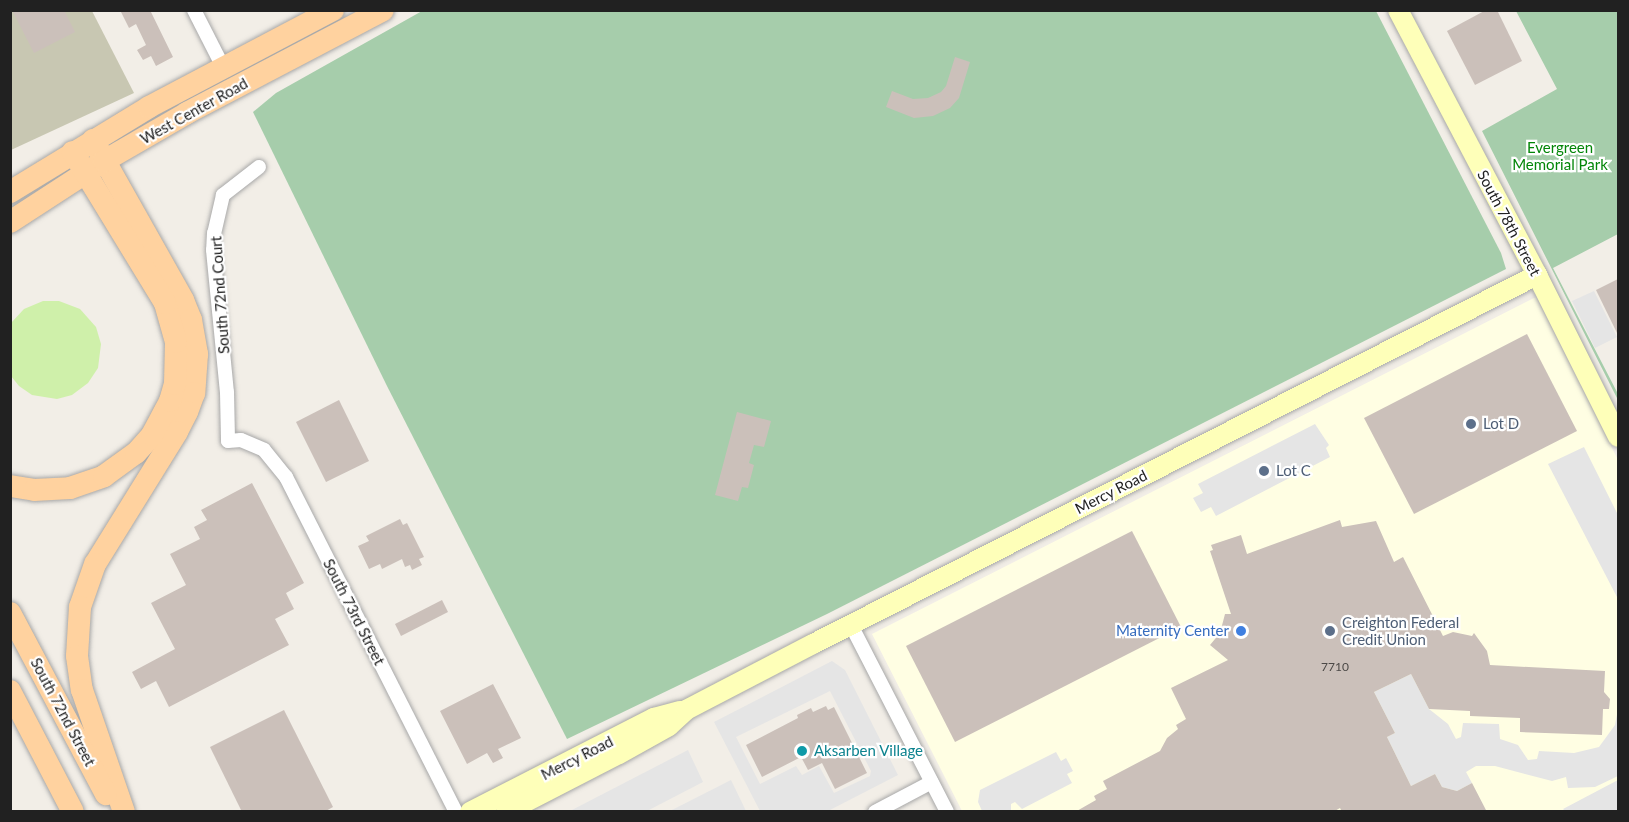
<!DOCTYPE html>
<style>
body{margin:0}
#map{position:relative;width:1629px;height:822px;overflow:hidden;background:#f2eee7;font-family:Lato,sans-serif}
div>[style]{position:absolute}
.education>*{inset:0;background:#fffee3}
.construction>*{inset:0;background:#c8c7b2}
.grass>*{inset:0;background:#cff0aa}
.cemetery>*{inset:0;background:#a6cdab}
.parking>*{inset:0;background:#e5e5e5}
.building>*{inset:0;background:#cbc0ba}
.roads{filter:drop-shadow(0 0 2px #a8a8a8) drop-shadow(0 0 2px #a8a8a8)}
.minor>*{height:14px;margin:-7px;padding:0 7px;transform-origin:7px;border-radius:7px;background:#fff}
.secondary>*{height:20px;margin:-10px;padding:0 10px;transform-origin:10px;border-radius:10px;background:#feffb9}
.primary>*{height:22px;margin:-11px;padding:0 11px;transform-origin:11px;border-radius:11px;background:#ffd29f}
.dots>*{width:16px;height:16px;translate:-50% -50%;box-sizing:border-box;border:3px solid #fff;border-radius:50%}
span{translate:-50% -50%;white-space:nowrap;text-align:center;line-height:1.15;-webkit-text-stroke:4.5px #fff;paint-order:stroke}
.number-label{font-size:12px;color:#4c4947}
.number-label span{-webkit-text-stroke-width:0}
.street-label{font-size:15px;color:#212121}
.park-label{font-size:15px;color:#038608}
.service-label{font-size:15px;color:#4e5e75}
.left{translate:0 -50%;text-align:left}
.shop-label{font-size:15px;color:#366cbe}
.right{translate:-100% -50%;text-align:right}
.culture-label{font-size:15px;color:#0d838f}
.frame{position:absolute;inset:0;border:12px solid #212121;pointer-events:none}
</style>
<div id="map">
<div class="education">
<div style="clip-path:polygon(1536px 297px,1618px 460px,1618px 811px,962px 811px,872px 634px)"></div>
</div>
<div class="construction">
<div style="clip-path:polygon(11px 11px,92px 11px,134px 93px,11px 150px)"></div>
</div>
<div class="grass">
<div style="clip-path:polygon(43px 301px,59px 301px,80px 309px,96px 327px,101px 344px,98px 368px,88px 383px,72px 395px,57px 399px,32px 395px,19px 386px,11px 376px,11px 323px,24px 309px)"></div>
</div>
<div class="cemetery">
<div style="clip-path:polygon(422px 11px,1376px 11px,1501px 253px,1506px 269px,827px 614px,567px 739px,387px 386px,253px 112px,276px 93px)"></div>
<div style="clip-path:polygon(1516px 11px,1618px 11px,1618px 234px,1553px 268px,1618px 394px,1618px 400px,1482px 131px,1557px 89px)"></div>
</div>
<div class="parking">
<div style="clip-path:polygon(1594px 291px,1617px 337px,1595px 348px,1572px 301px)"></div>
<div style="clip-path:polygon(1315px 424px,1329px 445px,1326px 448px,1330px 457px,1216px 516px,1211px 507px,1201px 512px,1193px 498px,1203px 493px,1198px 484px)"></div>
<div style="clip-path:polygon(1584px 447px,1618px 515px,1618px 599px,1548px 464px)"></div>
<div style="clip-path:polygon(evenodd,832px 661px,845px 670px,898px 775px,828px 811px,760px 811px,714px 722px,832px 661px,830px 691px,871px 771px,870px 776px,834px 793px,819px 766px,802px 775px,796px 766px,760px 784px,736px 737px,830px 691px)"></div>
<div style="clip-path:polygon(1411px 674px,1429px 709px,1448px 724px,1456px 739px,1461px 737px,1463px 723px,1499px 724px,1500px 739px,1518px 745px,1528px 760px,1537px 759px,1539px 751px,1574px 753px,1599px 747px,1615px 725px,1618px 709px,1618px 776px,1595px 787px,1568px 788px,1566px 777px,1552px 781px,1495px 766px,1476px 766px,1466px 772px,1472px 783px,1457px 791px,1442px 787px,1435px 774px,1411px 786px,1387px 737px,1395px 733px,1374px 692px)"></div>
<div style="clip-path:polygon(688px 750px,703px 782px,647px 811px,570px 811px)"></div>
<div style="clip-path:polygon(1056px 752px,1061px 761px,1066px 758px,1073px 771px,1067px 774px,1072px 783px,1022px 809px,1015px 802px,1011px 804px,1011px 811px,982px 811px,978px 802px,980px 790px)"></div>
<div style="clip-path:polygon(731px 780px,746px 811px,670px 811px)"></div>
<div style="clip-path:polygon(1618px 780px,1618px 811px,1565px 811px,1563px 809px)"></div>
</div>
<div class="building">
<div style="clip-path:polygon(12px 10px,64px 10px,75px 32px,34px 53px)"></div>
<div style="clip-path:polygon(120px 10px,150px 10px,173px 57px,156px 66px,151px 56px,143px 60px,137px 50px,146px 45px,136px 24px,129px 28px)"></div>
<div style="clip-path:polygon(1486px 10px,1497px 10px,1522px 61px,1475px 85px,1447px 31px)"></div>
<div style="clip-path:polygon(955px 57px,970px 62px,959px 98px,950px 108px,933px 116px,914px 118px,886px 107px,892px 91px,913px 99px,928px 98px,941px 92px,946px 86px)"></div>
<div style="clip-path:polygon(1618px 279px,1618px 335px,1596px 290px)"></div>
<div style="clip-path:polygon(1527px 334px,1577px 431px,1414px 514px,1364px 418px)"></div>
<div style="clip-path:polygon(339px 400px,369px 461px,326px 482px,296px 422px)"></div>
<div style="clip-path:polygon(737px 412px,771px 421px,764px 447px,754px 445px,749px 463px,754px 465px,748px 488px,742px 487px,738px 501px,715px 495px)"></div>
<div style="clip-path:polygon(252px 483px,304px 583px,286px 593px,294px 609px,275px 619px,289px 645px,169px 707px,156px 681px,141px 689px,132px 672px,175px 649px,151px 603px,186px 585px,170px 554px,200px 539px,194px 527px,207px 520px,201px 510px)"></div>
<div style="clip-path:polygon(400px 519px,403px 525px,407px 523px,424px 557px,419px 559px,422px 565px,412px 570px,410px 565px,405px 567px,402px 559px,382px 569px,380px 564px,369px 569px,358px 546px,369px 541px,366px 536px)"></div>
<div style="clip-path:polygon(1340px 520px,1342px 527px,1376px 521px,1394px 562px,1403px 557px,1443px 636px,1453px 632px,1472px 636px,1474px 633px,1487px 651px,1490px 665px,1605px 671px,1604px 692px,1610px 699px,1609px 709px,1603px 709px,1602px 735px,1520px 732px,1520px 718px,1470px 716px,1470px 711px,1429px 709px,1411px 674px,1374px 692px,1395px 733px,1387px 737px,1411px 786px,1435px 774px,1442px 787px,1457px 791px,1472px 783px,1487px 812px,1342px 812px,1340px 808px,1333px 812px,1075px 812px,1096px 800px,1094px 796px,1107px 789px,1103px 781px,1160px 751px,1167px 738px,1178px 729px,1176px 725px,1186px 719px,1171px 688px,1228px 660px,1210px 645px,1220px 633px,1225px 614px,1231px 614px,1210px 551px,1213px 550px,1211px 545px,1241px 535px,1247px 554px)"></div>
<div style="clip-path:polygon(1132px 531px,1181px 627px,955px 742px,906px 646px)"></div>
<div style="clip-path:polygon(442px 600px,448px 612px,401px 636px,395px 624px)"></div>
<div style="clip-path:polygon(493px 684px,521px 738px,498px 749px,503px 758px,493px 763px,487px 753px,467px 764px,440px 711px)"></div>
<div style="clip-path:polygon(826px 706px,828px 710px,834px 707px,867px 773px,835px 789px,822px 763px,808px 770px,801px 757px,762px 777px,746px 745px,798px 718px,797px 715px,811px 708px,813px 712px)"></div>
<div style="clip-path:polygon(284px 710px,333px 807px,324px 812px,242px 812px,210px 747px)"></div>
</div>
<div class="roads">
<div class="minor">
<div style="left:194px;top:10px;width:64px;rotate:63deg"></div>
<div style="left:259px;top:167px;width:46px;rotate:142.1deg"></div>
<div style="left:223px;top:195px;width:39px;rotate:103deg"></div>
<div style="left:214px;top:233px;width:17px;rotate:93deg"></div>
<div style="left:213px;top:250px;width:143px;rotate:84.4deg"></div>
<div style="left:227px;top:392px;width:49px;rotate:88.8deg"></div>
<div style="left:228px;top:441px;width:13px;rotate:-4deg"></div>
<div style="left:241px;top:440px;width:25px;rotate:23deg"></div>
<div style="left:264px;top:450px;width:35px;rotate:51deg"></div>
<div style="left:286px;top:477px;width:376px;rotate:63.1deg"></div>
<div style="left:851px;top:625px;width:210px;rotate:62.8deg"></div>
<div style="left:875px;top:812px;width:64px;rotate:-27.8deg"></div>
</div>
<div class="secondary">
<div style="left:1398px;top:10px;width:299px;rotate:62.3deg"></div>
<div style="left:1537px;top:275px;width:181px;rotate:63.4deg"></div>
<div style="left:470px;top:812px;width:207px;rotate:-27.1deg"></div>
<div style="left:654px;top:718px;width:27px;rotate:-15deg"></div>
<div style="left:506px;top:812px;width:127px;rotate:-27.2deg"></div>
<div style="left:619px;top:754px;width:57px;rotate:-29.2deg"></div>
<div style="left:669px;top:726px;width:23px;rotate:-43deg"></div>
<div style="left:686px;top:710px;width:143px;rotate:-27.5deg"></div>
<div style="left:813px;top:644px;width:813px;rotate:-27.01deg"></div>
</div>
<div class="primary">
<div style="left:93px;top:140px;width:184px;rotate:60.6deg"></div>
<div style="left:183px;top:300px;width:22px;rotate:68deg"></div>
<div style="left:191px;top:320px;width:35px;rotate:80deg"></div>
<div style="left:197px;top:354px;width:39px;rotate:94deg"></div>
<div style="left:194px;top:393px;width:20px;rotate:110deg"></div>
<div style="left:187px;top:412px;width:22px;rotate:117deg"></div>
<div style="left:177px;top:432px;width:155px;rotate:121.8deg"></div>
<div style="left:95px;top:564px;width:46px;rotate:109.2deg"></div>
<div style="left:80px;top:607px;width:49px;rotate:93.5deg"></div>
<div style="left:77px;top:656px;width:34px;rotate:82deg"></div>
<div style="left:82px;top:690px;width:129px;rotate:71deg"></div>
<div style="left:10px;top:192px;width:163px;rotate:-31.4deg"></div>
<div style="left:149px;top:107px;width:208px;rotate:-27.8deg"></div>
<div style="left:10px;top:222px;width:112px;rotate:-33deg"></div>
<div style="left:104px;top:161px;width:96px;rotate:-30deg"></div>
<div style="left:187px;top:113px;width:221px;rotate:-27.7deg"></div>
<div style="left:10px;top:486px;width:24px;rotate:9deg"></div>
<div style="left:34px;top:490px;width:36px;rotate:-3deg"></div>
<div style="left:70px;top:488px;width:36px;rotate:-19deg"></div>
<div style="left:104px;top:476px;width:39px;rotate:-36deg"></div>
<div style="left:136px;top:453px;width:24px;rotate:-48deg"></div>
<div style="left:152px;top:435px;width:38px;rotate:-62deg"></div>
<div style="left:170px;top:401px;width:18px;rotate:-74deg"></div>
<div style="left:175px;top:384px;width:42px;rotate:-88.6deg"></div>
<div style="left:176px;top:342px;width:41px;rotate:-105.8deg"></div>
<div style="left:165px;top:303px;width:177px;rotate:-121.4deg"></div>
<div style="left:10px;top:613px;width:205px;rotate:62.1deg"></div>
<div style="left:10px;top:691px;width:136px;rotate:62.5deg"></div>
</div>
</div>
<div class="dots">
<div style="left:1471px;top:424px;background:#5c6f8a"></div>
<div style="left:1264px;top:471px;background:#5c6f8a"></div>
<div style="left:1241px;top:631px;background:#3f7fe0"></div>
<div style="left:1330px;top:631px;background:#5c6f8a"></div>
<div style="left:802px;top:751px;background:#0f9aa8"></div>
</div>
<div class="number-label">
<span style="left:1335px;top:667px">7710</span>
</div>
<div class="street-label">
<span style="left:194px;top:111px;rotate:-29deg">West Center Road</span>
<span style="left:1509px;top:223px;rotate:62deg">South 78th Street</span>
<span style="left:220px;top:295px;rotate:-94deg">South 72nd Court</span>
<span style="left:1111px;top:492px;rotate:-27deg">Mercy Road</span>
<span style="left:354px;top:612px;rotate:63deg">South 73rd Street</span>
<span style="left:63px;top:712px;rotate:62deg">South 72nd Street</span>
<span style="left:577px;top:758px;rotate:-27deg">Mercy Road</span>
</div>
<div class="park-label">
<span style="left:1560px;top:156px">Evergreen<br>Memorial Park</span>
</div>
<div class="service-label">
<span class="left" style="left:1483px;top:424px">Lot D</span>
<span class="left" style="left:1276px;top:471px">Lot C</span>
<span class="left" style="left:1342px;top:631px">Creighton Federal<br>Credit Union</span>
</div>
<div class="shop-label">
<span class="right" style="left:1229px;top:631px">Maternity Center</span>
</div>
<div class="culture-label">
<span class="left" style="left:814px;top:751px">Aksarben Village</span>
</div>
<div class="frame"></div>
</div>
